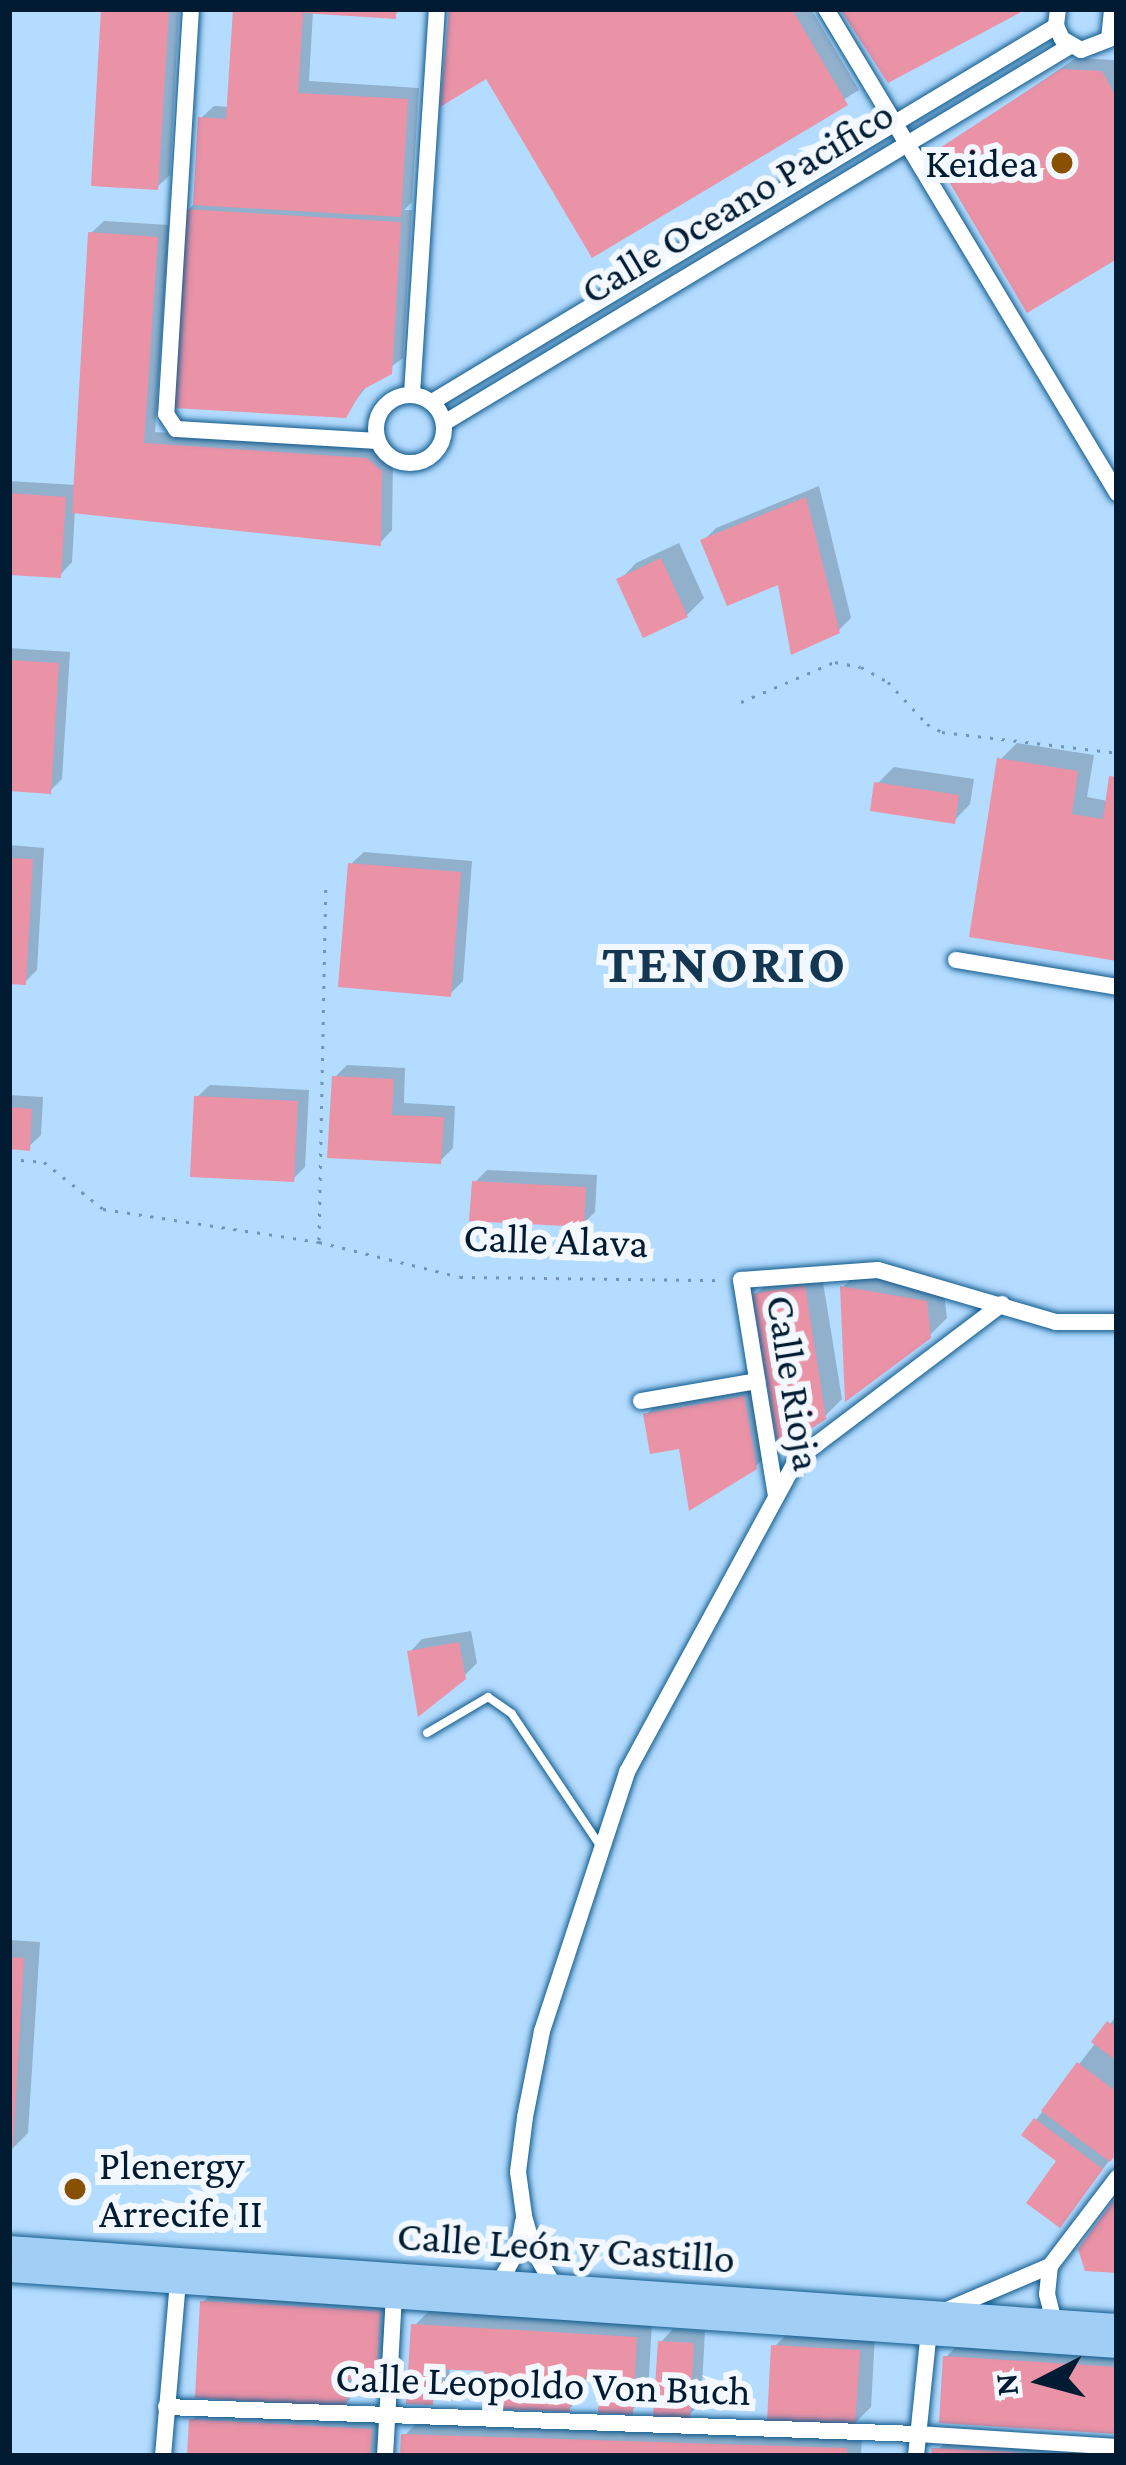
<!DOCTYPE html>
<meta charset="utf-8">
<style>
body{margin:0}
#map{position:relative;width:1126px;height:2465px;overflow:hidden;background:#b4dcff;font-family:"Crimson Pro",serif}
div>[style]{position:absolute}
.shadow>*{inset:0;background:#0003}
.building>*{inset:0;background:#ea92a6}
.path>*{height:3px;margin-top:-1.5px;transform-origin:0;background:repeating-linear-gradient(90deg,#7295b3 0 3px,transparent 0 12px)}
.roads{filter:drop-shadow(0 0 3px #0f5a8d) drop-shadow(0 0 3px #0f5a8d)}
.service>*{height:8px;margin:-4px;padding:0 4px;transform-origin:4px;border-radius:4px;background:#fff}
.minor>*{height:16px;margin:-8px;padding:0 8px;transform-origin:8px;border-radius:8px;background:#fff}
.minor>.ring{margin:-8px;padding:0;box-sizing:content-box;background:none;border:16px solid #fff;border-radius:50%}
.primary>*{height:24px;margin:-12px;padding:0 12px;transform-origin:12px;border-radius:12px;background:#a0cef5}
.dots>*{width:33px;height:33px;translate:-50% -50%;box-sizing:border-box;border:6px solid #f2f8fe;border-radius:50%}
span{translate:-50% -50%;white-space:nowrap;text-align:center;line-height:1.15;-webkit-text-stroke:12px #f2f8fe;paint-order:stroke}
.poi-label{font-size:42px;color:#011c32}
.right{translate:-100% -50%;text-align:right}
.left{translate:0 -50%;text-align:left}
.street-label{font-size:42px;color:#011c32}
.district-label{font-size:54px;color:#133753;font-weight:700;letter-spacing:3px}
.frame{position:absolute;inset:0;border:12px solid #011c32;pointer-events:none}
.north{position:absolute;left:982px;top:2321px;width:120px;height:120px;-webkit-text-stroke:9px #f2f8fe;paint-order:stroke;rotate:264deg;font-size:33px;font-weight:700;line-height:48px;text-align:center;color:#011c32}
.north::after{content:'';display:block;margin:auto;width:42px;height:54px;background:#011c32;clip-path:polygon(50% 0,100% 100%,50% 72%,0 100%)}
</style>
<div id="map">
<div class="shadow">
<div style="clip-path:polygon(104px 9px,179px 9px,170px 175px,157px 187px)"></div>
<div style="clip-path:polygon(236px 9px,401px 9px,395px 15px,313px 11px,309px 81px,419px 88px,412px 202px,404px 210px,412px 210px,403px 358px,369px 383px,345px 415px,188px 210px,196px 202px,201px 118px,214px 106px,230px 107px)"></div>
<div style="clip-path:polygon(452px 9px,811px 9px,859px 90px,593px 254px)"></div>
<div style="clip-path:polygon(1076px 58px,1114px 60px,1117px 65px,1117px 255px,936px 153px)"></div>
<div style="clip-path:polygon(104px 221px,169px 225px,155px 432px,380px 447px,393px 458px,392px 530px,380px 543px,75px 510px,72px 562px,60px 575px,9px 572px,9px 481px,76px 485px,91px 233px)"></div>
<div style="clip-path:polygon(819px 486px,851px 618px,838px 631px,780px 581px,704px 540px,716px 528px)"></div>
<div style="clip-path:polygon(679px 543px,704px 598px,687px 615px,620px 580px,636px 563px)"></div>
<div style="clip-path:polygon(9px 648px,70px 652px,62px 779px,50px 791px,9px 788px)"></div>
<div style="clip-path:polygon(1017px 743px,1094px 755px,1087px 797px,1108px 801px,1117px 773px,1117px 958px,1000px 760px)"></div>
<div style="clip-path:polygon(894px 767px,974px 779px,970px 804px,954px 821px,877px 784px)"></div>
<div style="clip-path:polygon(9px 845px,44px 848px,37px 970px,25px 982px,9px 981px)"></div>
<div style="clip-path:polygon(364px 852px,472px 861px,463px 981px,450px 994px,351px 864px)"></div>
<div style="clip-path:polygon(347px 1065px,405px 1068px,404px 1103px,455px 1106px,453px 1148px,440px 1161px,335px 1077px)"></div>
<div style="clip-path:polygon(210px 1085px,309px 1090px,305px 1167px,293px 1179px,197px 1097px)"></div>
<div style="clip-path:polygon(9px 1095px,43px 1097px,41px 1135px,28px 1147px,9px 1146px)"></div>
<div style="clip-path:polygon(487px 1170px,597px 1175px,595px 1212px,583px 1224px,475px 1182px)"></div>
<div style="clip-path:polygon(821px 1270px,842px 1399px,824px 1417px,755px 1295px,772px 1278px)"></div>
<div style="clip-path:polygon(860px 1270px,943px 1285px,947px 1318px,929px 1336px,843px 1287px)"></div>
<div style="clip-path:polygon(760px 1381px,773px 1450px,755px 1467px,681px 1446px,646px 1415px,663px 1398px)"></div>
<div style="clip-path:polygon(471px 1631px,477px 1663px,464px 1676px,410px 1652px,422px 1639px)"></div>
<div style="clip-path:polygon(9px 1940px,40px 1942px,28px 2133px,11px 2150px)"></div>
<div style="clip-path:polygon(1117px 2015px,1117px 2151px,1059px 2224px,1060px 2161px,1036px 2120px)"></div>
<div style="clip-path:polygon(220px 2285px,395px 2295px,392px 2361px,375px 2378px,362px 2377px,362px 2387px,345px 2404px,203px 2302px)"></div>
<div style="clip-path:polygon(431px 2309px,652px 2321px,648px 2394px,631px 2411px,603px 2376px,587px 2375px,586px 2392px,569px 2409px,487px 2368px,450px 2367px,449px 2385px,432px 2402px,414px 2326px)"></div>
<div style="clip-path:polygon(673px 2329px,705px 2331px,701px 2403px,689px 2415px,661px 2342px)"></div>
<div style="clip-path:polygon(791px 2330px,875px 2334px,871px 2407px,854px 2424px,774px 2347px)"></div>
<div style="clip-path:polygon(963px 2340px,1117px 2350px,1117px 2431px,946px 2357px)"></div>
<div style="clip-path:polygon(209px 2403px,388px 2413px,385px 2456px,190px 2456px,192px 2420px)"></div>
<div style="clip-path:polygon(421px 2419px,862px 2432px,861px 2456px,403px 2456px,404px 2436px)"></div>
<div style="clip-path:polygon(952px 2432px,1117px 2441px,1117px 2456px,934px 2456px)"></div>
</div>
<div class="building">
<div style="clip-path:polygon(101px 9px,169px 9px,158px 190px,91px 186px)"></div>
<div style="clip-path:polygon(233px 9px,396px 9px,396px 19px,303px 13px,298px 93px,408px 99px,401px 217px,193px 205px,198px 117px,226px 119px)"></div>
<div style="clip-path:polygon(449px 9px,792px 9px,848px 105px,592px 258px,486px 79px,440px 107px)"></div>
<div style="clip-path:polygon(840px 9px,1027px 9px,888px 83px)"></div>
<div style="clip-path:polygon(1061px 69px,1102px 71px,1117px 98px,1117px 259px,1027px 313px,932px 153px)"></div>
<div style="clip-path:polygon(185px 209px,401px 222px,392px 374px,362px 390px,346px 418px,173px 408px)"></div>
<div style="clip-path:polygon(88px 232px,158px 237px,144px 443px,367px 458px,382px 471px,381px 546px,72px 513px)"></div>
<div style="clip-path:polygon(9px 493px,66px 497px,61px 578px,9px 575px)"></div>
<div style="clip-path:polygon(806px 497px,840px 633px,791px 655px,778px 585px,727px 606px,700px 540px)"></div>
<div style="clip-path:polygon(661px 558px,688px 617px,643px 638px,616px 579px)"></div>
<div style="clip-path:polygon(9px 660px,59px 663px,51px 794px,9px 791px)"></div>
<div style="clip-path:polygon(997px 758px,1078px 771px,1072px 814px,1103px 819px,1109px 776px,1117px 777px,1117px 961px,969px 937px)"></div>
<div style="clip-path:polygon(874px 782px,959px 795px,955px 824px,870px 811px)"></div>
<div style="clip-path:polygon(9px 858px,33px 859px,26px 985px,9px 984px)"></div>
<div style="clip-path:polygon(348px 863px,461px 872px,451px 997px,338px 987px)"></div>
<div style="clip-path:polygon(332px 1076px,394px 1079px,392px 1115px,444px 1117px,441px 1164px,327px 1158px)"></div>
<div style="clip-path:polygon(194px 1096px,298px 1101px,294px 1182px,190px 1177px)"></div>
<div style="clip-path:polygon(9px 1107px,32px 1109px,30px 1151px,9px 1149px)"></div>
<div style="clip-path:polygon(472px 1181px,586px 1187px,584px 1227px,469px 1221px)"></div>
<div style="clip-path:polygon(805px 1285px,826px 1419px,778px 1450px,752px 1294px)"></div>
<div style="clip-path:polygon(840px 1286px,927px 1301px,931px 1338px,845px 1402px)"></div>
<div style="clip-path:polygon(744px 1396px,757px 1469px,689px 1511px,679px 1449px,650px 1454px,643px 1414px)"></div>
<div style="clip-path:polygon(459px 1642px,466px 1679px,418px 1717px,407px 1651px)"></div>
<div style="clip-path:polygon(9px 1957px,24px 1958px,13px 2147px,9px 2147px)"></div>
<div style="clip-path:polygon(1107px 2021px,1117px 2028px,1117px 2061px,1091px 2042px)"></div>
<div style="clip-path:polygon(1077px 2062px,1117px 2092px,1117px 2153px,1110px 2162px,1041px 2111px)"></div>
<div style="clip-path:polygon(1034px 2118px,1103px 2169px,1060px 2228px,1026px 2203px,1056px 2161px,1021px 2135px)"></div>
<div style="clip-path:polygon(1117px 2196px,1117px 2273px,1085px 2271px,1078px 2249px)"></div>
<div style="clip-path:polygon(200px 2301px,380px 2311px,376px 2381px,348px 2379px,346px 2407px,195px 2398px)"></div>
<div style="clip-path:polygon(411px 2324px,637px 2337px,633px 2415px,598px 2413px,600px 2379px,571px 2377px,570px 2412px,482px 2408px,484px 2371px,435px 2369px,433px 2405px,406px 2404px)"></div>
<div style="clip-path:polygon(658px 2341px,694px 2343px,690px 2419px,653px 2416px)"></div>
<div style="clip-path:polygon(771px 2345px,860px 2350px,855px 2427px,767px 2422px)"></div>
<div style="clip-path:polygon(943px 2356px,1117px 2367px,1117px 2434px,939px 2423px)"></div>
<div style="clip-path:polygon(189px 2419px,372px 2429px,370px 2456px,187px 2456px)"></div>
<div style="clip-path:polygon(401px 2434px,847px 2448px,846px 2456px,400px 2456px)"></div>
<div style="clip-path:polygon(932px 2448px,1016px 2452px,1016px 2456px,931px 2456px)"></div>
</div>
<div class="path">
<div style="left:741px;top:702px;width:102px;rotate:-23.1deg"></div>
<div style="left:835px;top:662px;width:26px;rotate:11deg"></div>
<div style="left:861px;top:667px;width:31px;rotate:29deg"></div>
<div style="left:888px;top:682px;width:57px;rotate:47.1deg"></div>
<div style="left:927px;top:724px;width:17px;rotate:28deg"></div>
<div style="left:942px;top:732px;width:176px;rotate:6.8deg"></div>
<div style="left:9px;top:1159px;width:35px;rotate:5deg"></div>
<div style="left:44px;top:1162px;width:75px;rotate:38.5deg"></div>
<div style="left:103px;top:1209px;width:219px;rotate:8.7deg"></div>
<div style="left:319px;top:1242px;width:145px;rotate:13.9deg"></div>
<div style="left:460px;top:1277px;width:261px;rotate:0.7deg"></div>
<div style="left:319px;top:1240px;width:358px;rotate:-88.9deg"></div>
</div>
<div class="roads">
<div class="service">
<div style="left:427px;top:1733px;width:71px;rotate:-30.5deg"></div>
<div style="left:488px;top:1697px;width:29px;rotate:35deg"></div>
<div style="left:512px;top:1714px;width:156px;rotate:56.2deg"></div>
</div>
<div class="minor">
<div style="left:191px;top:9px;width:406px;rotate:93.5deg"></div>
<div style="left:166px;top:414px;width:18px;rotate:56deg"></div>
<div style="left:176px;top:429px;width:202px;rotate:3.4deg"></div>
<div style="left:826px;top:9px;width:565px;rotate:58.98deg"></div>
<div style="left:1058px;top:9px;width:17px;rotate:97deg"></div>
<div style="left:1056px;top:26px;width:14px;rotate:65deg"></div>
<div style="left:1062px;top:39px;width:22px;rotate:30deg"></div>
<div style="left:1081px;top:50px;width:30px;rotate:-21deg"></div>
<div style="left:1109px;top:39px;width:30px;rotate:-84deg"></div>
<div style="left:412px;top:394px;width:386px;rotate:-86.3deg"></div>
<div class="ring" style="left:376px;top:395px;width:52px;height:52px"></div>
<div style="left:432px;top:402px;width:729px;rotate:-31.07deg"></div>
<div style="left:444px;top:423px;width:731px;rotate:-31.06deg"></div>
<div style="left:956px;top:960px;width:163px;rotate:9.5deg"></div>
<div style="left:641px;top:1401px;width:118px;rotate:-9.8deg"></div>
<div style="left:776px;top:1496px;width:219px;rotate:-99.2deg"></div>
<div style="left:741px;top:1280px;width:137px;rotate:-4.2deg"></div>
<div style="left:878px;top:1270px;width:185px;rotate:16.3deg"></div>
<div style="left:1056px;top:1322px;width:61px"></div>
<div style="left:1050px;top:2266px;width:28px;rotate:96deg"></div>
<div style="left:1047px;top:2294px;width:29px;rotate:76deg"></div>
<div style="left:500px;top:2281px;width:36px;rotate:-60deg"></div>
<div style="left:518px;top:2250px;width:29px;rotate:-80deg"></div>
<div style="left:554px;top:2286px;width:40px;rotate:-119.7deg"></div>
<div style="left:534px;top:2251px;width:37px;rotate:-106deg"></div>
<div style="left:524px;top:2215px;width:43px;rotate:-97.9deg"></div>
<div style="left:518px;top:2172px;width:55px;rotate:-82.7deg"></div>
<div style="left:525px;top:2117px;width:88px;rotate:-78.8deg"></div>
<div style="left:542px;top:2031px;width:273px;rotate:-71.8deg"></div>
<div style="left:627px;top:1772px;width:356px;rotate:-61.5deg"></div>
<div style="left:797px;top:1459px;width:257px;rotate:-37.1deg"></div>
<div style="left:949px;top:2309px;width:110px;rotate:-23.1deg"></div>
<div style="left:1050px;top:2266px;width:111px;rotate:-52.7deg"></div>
<div style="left:166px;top:2407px;width:752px;rotate:2.06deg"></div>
<div style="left:918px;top:2434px;width:199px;rotate:3.7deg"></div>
<div style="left:163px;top:2456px;width:177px;rotate:-85.1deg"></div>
<div style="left:385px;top:2456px;width:162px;rotate:-86.8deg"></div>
<div style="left:916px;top:2456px;width:126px;rotate:-84.1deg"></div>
</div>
<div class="primary">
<div style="left:9px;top:2248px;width:1111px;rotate:4.03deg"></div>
<div style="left:9px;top:2270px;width:1111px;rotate:3.92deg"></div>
</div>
</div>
<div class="dots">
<div style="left:1062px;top:163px;background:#885001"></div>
<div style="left:75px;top:2189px;background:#885001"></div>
</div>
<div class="poi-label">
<span class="right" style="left:1038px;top:163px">Keidea</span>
<span class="left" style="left:99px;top:2189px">Plenergy<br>Arrecife II</span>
</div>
<div class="street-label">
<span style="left:737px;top:202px;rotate:-31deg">Calle Oceano Pacifico</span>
<span style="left:556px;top:1240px;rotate:2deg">Calle Alava</span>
<span style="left:794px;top:1383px;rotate:81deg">Calle Rioja</span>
<span style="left:566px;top:2247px;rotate:4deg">Calle León y Castillo</span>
<span style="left:543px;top:2384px;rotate:2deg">Calle Leopoldo Von Buch</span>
</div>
<div class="district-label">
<span style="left:725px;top:964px">TENORIO</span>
</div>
<div class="frame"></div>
<div class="north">N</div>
</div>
